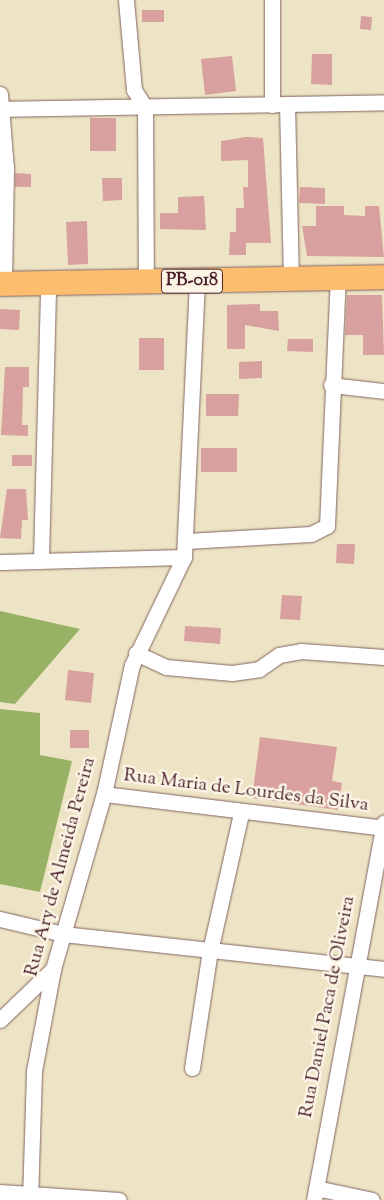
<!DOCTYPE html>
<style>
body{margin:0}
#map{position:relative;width:384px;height:1200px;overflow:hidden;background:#ede4c5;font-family:"Sorts Mill Goudy",serif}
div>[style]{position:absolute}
.forest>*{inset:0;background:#97b264}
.building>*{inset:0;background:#d8a09e}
.roads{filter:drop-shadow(0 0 1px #836461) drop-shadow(0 0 1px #836461)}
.street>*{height:15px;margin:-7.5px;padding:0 7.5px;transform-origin:7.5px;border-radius:7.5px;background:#fff}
.primary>*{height:24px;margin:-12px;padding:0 12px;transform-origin:12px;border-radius:12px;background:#fcbd6f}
span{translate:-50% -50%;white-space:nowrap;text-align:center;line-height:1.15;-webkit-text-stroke:5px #fcf5e5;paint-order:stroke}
.shield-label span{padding:1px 4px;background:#fcf5e5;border:1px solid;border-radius:4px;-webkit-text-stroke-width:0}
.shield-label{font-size:18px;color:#4a1f2b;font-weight:700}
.street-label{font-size:19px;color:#4a1f2b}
</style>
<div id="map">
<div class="forest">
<div style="clip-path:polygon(0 611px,80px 629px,15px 704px,0 702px)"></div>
<div style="clip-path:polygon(0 709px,40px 713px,40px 755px,72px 761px,40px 892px,0 884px)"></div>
</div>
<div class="building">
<div style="clip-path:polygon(142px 10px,164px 10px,164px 22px,142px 22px)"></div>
<div style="clip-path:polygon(361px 16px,372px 17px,371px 30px,360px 29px)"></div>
<div style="clip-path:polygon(312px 54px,332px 54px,332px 85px,311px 84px)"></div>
<div style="clip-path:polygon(232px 56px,236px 91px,205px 95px,201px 59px)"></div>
<div style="clip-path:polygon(90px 118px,116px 118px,116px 151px,90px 151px)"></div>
<div style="clip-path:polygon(246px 137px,263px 138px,271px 243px,246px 243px,246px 255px,229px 255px,230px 232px,236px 232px,236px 208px,244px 208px,243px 187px,248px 187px,248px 160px,221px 161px,221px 141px)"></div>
<div style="clip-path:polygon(15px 173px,31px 174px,31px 187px,15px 187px)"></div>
<div style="clip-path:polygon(102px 178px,122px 178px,122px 200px,103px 201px)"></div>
<div style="clip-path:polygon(300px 187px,325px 188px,325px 204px,299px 203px)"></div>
<div style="clip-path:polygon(204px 196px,206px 230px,160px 229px,160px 213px,178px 213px,178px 197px)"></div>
<div style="clip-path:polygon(316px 206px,344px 206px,344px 215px,365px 216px,365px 206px,379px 206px,384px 257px,307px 256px,302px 226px,316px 226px)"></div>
<div style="clip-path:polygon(87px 221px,88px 264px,68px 265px,66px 222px)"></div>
<div style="clip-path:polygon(347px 295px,382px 295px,384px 355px,363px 355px,363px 335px,345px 335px)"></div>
<div style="clip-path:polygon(260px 304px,260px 311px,278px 311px,279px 331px,245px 325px,245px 349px,227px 349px,227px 305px)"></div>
<div style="clip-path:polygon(0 309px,20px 310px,19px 330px,0 329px)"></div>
<div style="clip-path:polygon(139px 338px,164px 338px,164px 370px,139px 370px)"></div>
<div style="clip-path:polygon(288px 339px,313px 339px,313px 352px,287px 351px)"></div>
<div style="clip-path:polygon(262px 361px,262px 378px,239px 379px,239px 362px)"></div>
<div style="clip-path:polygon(5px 367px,29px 367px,29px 387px,23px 387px,22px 425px,28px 425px,28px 436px,1px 435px)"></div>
<div style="clip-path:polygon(206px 394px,239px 394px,238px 416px,206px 416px)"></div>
<div style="clip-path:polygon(201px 448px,237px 448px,237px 472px,201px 472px)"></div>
<div style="clip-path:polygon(12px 455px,32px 455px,32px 466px,12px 466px)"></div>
<div style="clip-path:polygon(7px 489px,26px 489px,28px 520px,22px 520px,21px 539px,0 538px)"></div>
<div style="clip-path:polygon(337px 544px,355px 544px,354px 564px,336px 563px)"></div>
<div style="clip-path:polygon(282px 595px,302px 596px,300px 620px,280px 619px)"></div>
<div style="clip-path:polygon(185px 626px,221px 628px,220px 644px,184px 641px)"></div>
<div style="clip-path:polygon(68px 670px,94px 673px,91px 703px,65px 700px)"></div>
<div style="clip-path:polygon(70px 730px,89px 730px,89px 748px,70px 748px)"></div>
<div style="clip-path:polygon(260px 737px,337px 747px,332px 781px,342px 783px,338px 810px,252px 798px)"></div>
</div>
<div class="roads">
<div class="street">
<div style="left:126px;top:0;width:90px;rotate:84.9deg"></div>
<div style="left:134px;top:90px;width:20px;rotate:57deg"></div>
<div style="left:145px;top:107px;width:173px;rotate:89.7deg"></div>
<div style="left:272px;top:0;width:105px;rotate:90deg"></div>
<div style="left:0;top:94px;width:74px;rotate:85.4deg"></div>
<div style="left:6px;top:168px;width:116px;rotate:91deg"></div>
<div style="left:287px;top:104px;width:175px;rotate:88.7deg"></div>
<div style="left:0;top:109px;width:384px;rotate:-1deg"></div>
<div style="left:331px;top:385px;width:53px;rotate:6.5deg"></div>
<div style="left:186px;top:541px;width:125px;rotate:-3.2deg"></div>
<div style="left:311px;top:534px;width:18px;rotate:-27deg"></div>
<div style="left:327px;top:526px;width:248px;rotate:-87.5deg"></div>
<div style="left:41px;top:559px;width:275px;rotate:-88.5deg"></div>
<div style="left:0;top:562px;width:184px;rotate:-1.6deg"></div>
<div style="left:136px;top:653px;width:33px;rotate:25deg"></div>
<div style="left:166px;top:667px;width:66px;rotate:5.2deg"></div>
<div style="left:232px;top:673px;width:27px;rotate:-8deg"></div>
<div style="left:259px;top:669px;width:24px;rotate:-35deg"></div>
<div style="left:279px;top:655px;width:22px;rotate:-10deg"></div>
<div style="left:301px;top:651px;width:83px;rotate:4.1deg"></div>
<div style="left:104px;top:794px;width:282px;rotate:6.9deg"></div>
<div style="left:0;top:919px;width:65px;rotate:13.4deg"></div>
<div style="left:63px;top:934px;width:323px;rotate:6.2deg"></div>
<div style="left:0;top:1020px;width:74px;rotate:-43.9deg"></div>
<div style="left:192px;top:1068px;width:118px;rotate:-81.3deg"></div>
<div style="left:210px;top:951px;width:141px;rotate:-77.3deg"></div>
<div style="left:316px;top:1188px;width:57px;rotate:12.1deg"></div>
<div style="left:0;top:1192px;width:119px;rotate:3.8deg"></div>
<div style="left:30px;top:1200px;width:129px;rotate:-88.2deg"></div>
<div style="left:34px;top:1071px;width:104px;rotate:-79.4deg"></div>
<div style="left:53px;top:969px;width:182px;rotate:-73.8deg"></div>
<div style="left:104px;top:794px;width:132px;rotate:-77.8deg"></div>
<div style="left:132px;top:665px;width:120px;rotate:-64.3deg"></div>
<div style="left:184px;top:557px;width:276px;rotate:-87.3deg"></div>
<div style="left:314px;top:1200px;width:384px;rotate:-79.5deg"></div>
</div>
<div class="primary">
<div style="left:0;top:284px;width:384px;rotate:-1deg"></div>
</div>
</div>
<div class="shield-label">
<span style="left:192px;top:281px">PB-018</span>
</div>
<div class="street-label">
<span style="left:246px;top:791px;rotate:7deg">Rua Maria de Lourdes da Silva</span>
<span style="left:61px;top:867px;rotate:-75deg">Rua Ary de Almeida Pereira</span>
<span style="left:328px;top:1007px;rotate:-79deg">Rua Daniel Paca de Oliveira</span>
</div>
</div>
